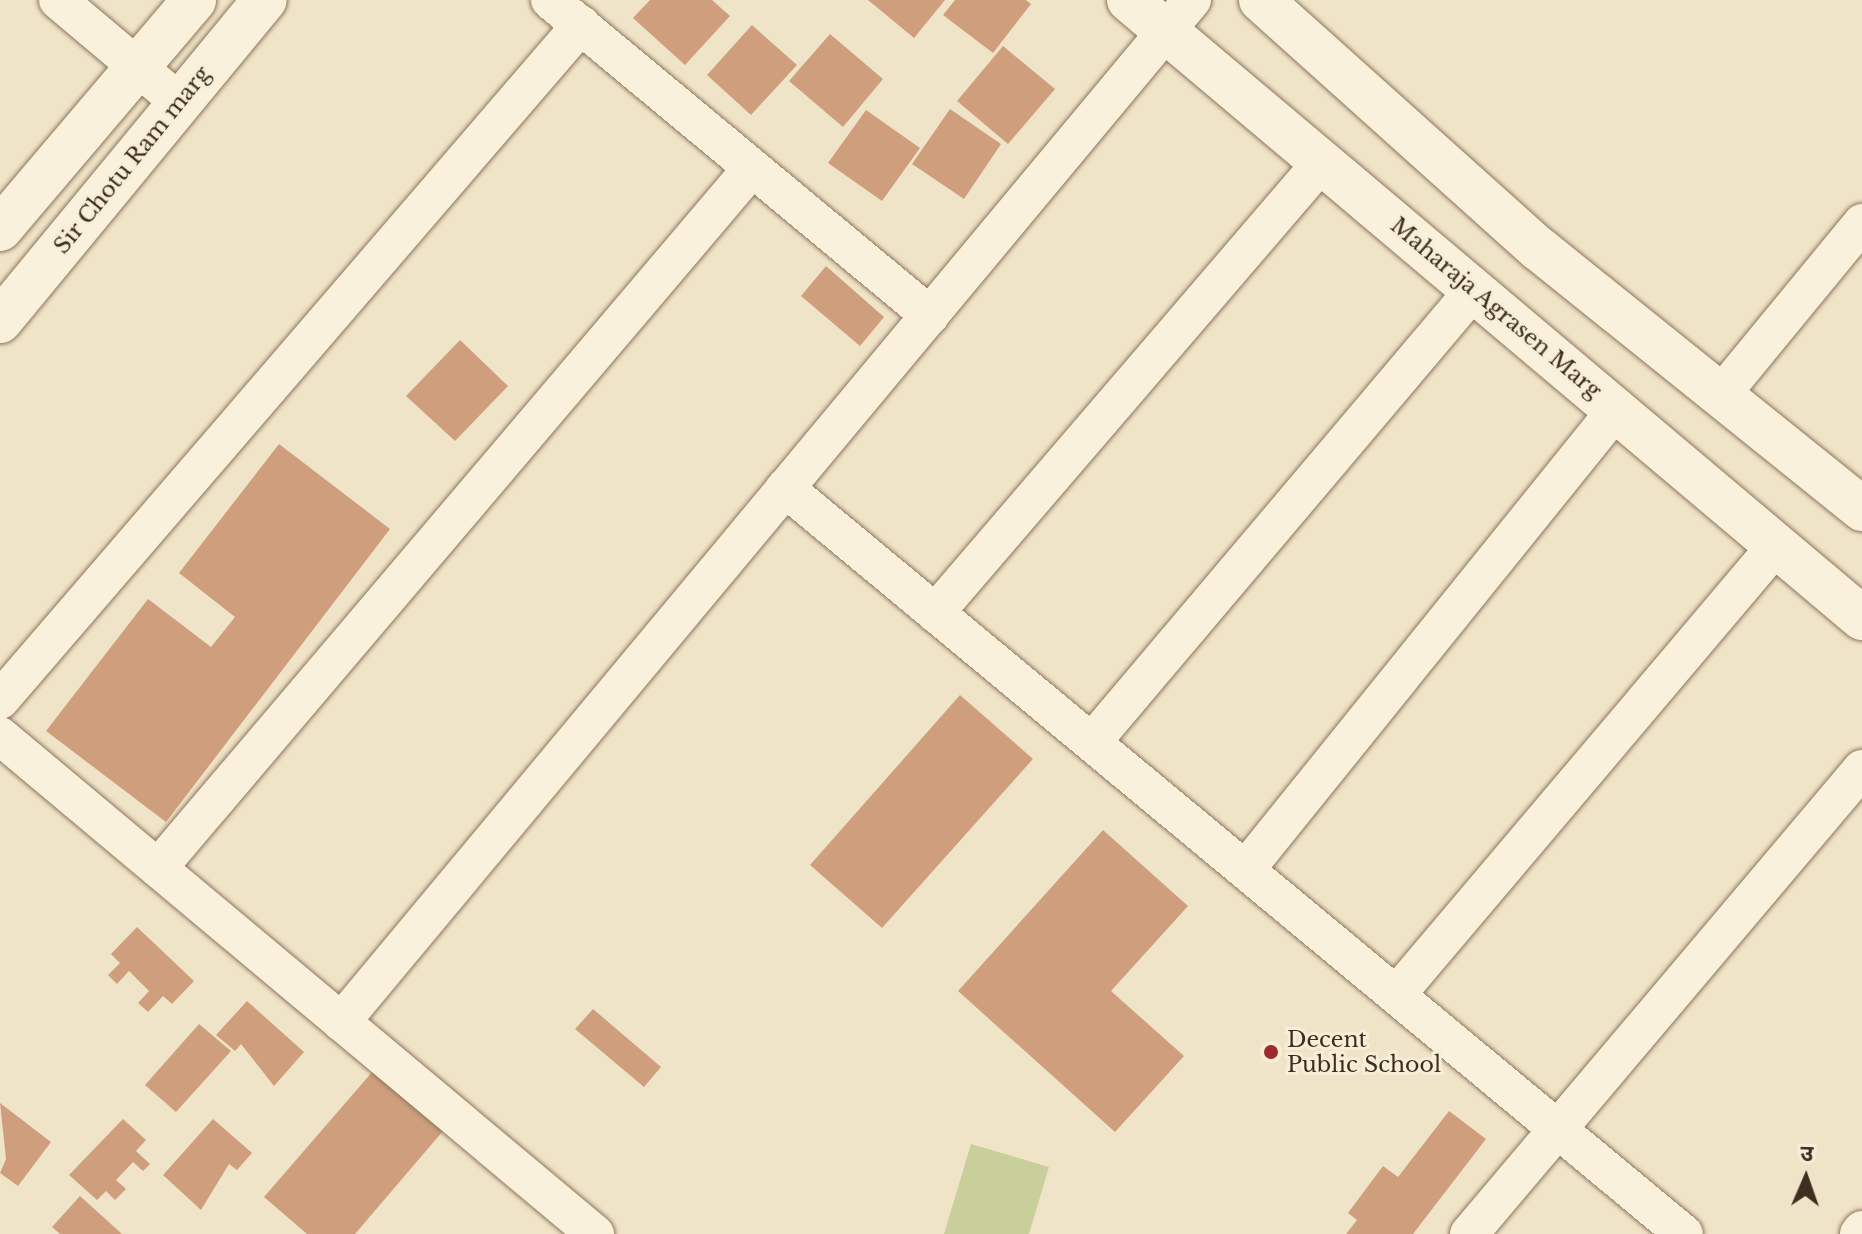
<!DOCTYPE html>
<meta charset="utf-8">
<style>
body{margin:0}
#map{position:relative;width:1862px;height:1234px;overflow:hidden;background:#f0e4c8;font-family:"Libre Baskerville","Noto Sans Devanagari",serif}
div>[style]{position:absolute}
.green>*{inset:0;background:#c9cf9b}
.building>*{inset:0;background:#cf9f7d}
.roads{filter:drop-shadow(0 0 2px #8d765c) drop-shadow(0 0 2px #8d765c)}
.minor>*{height:38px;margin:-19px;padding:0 19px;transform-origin:19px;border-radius:19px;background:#faf1dc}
.tertiary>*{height:44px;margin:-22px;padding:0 22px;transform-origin:22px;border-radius:22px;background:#faf1dc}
.dots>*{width:22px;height:22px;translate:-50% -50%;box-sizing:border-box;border:4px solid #f7eed8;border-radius:50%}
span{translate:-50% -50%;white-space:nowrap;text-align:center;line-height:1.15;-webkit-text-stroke:6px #f7eed8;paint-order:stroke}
.street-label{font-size:22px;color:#3d2e20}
.poi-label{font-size:22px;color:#3d2e20}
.left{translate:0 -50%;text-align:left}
.north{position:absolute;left:1766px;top:1138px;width:80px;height:80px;-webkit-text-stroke:6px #f7eed8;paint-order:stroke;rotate:2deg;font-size:22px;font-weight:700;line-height:32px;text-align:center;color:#3d2e20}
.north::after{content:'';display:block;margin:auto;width:28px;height:36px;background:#3d2e20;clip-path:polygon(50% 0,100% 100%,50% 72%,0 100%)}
</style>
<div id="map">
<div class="green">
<div style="clip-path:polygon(971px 1144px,1049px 1167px,1029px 1234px,944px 1234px)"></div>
</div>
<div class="building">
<div style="clip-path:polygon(650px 0,712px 0,730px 16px,685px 65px,633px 18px)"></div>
<div style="clip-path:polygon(868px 0,945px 0,914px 38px)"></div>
<div style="clip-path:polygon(955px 0,1026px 0,1031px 4px,993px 53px,943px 15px)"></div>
<div style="clip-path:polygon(752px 25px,797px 65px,751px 115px,707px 75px)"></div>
<div style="clip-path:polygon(830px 34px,883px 79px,843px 127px,789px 81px)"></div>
<div style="clip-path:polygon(1003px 46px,1055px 89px,1008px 144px,957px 101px)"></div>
<div style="clip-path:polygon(950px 109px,1001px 144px,964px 199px,912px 164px)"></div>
<div style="clip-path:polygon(866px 110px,920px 148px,882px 201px,828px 163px)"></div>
<div style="clip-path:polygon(826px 266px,884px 317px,860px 346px,801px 296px)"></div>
<div style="clip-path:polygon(460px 340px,508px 386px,455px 441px,406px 396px)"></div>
<div style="clip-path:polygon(279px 444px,390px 529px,166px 822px,46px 731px,148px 599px,211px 647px,235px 617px,179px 573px)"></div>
<div style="clip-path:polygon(960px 695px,1033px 759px,882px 928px,810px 865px)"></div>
<div style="clip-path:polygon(1103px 830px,1188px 906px,1111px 991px,1184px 1056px,1115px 1132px,958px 991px)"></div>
<div style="clip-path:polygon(137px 927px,194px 981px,172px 1004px,163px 996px,148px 1012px,138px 1003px,149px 991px,129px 971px,117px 984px,108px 975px,120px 963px,111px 954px)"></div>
<div style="clip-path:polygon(247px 1001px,304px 1052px,274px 1086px,241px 1044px,235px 1051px,216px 1035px)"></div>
<div style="clip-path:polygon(593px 1009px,661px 1067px,644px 1087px,575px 1029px)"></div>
<div style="clip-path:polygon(199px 1024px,231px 1051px,176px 1112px,145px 1085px)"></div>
<div style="clip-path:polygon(373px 1071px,443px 1131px,355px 1234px,307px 1234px,264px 1197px)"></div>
<div style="clip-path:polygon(0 1103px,51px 1142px,18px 1186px,0 1173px,6px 1159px)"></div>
<div style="clip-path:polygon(1449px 1111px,1486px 1139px,1413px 1234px,1346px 1234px,1357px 1220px,1348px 1213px,1383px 1166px,1398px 1177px)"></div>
<div style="clip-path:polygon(123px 1119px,146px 1140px,136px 1151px,150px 1164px,143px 1171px,133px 1162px,116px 1180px,126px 1189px,115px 1200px,106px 1191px,97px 1200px,69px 1175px)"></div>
<div style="clip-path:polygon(213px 1119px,252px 1153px,237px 1170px,229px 1164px,201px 1210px,163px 1175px)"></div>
<div style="clip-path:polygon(80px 1196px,122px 1234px,60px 1234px,52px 1227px)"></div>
</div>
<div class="roads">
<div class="minor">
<div style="left:58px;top:0;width:158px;rotate:40.1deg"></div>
<div style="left:550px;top:0;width:494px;rotate:39.7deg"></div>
<div style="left:1720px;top:396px;width:224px;rotate:-50.6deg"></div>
<div style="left:785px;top:488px;width:1168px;rotate:39.69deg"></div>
<div style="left:935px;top:613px;width:594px;rotate:-49.37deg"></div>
<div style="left:0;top:700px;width:891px;rotate:-49.28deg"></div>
<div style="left:0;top:736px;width:776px;rotate:39.93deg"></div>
<div style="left:1092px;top:742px;width:592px;rotate:-49.8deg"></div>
<div style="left:158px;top:868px;width:918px;rotate:-49.68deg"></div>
<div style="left:1246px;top:869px;width:590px;rotate:-51.13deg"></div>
<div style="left:1397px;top:994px;width:587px;rotate:-49.77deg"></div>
<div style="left:341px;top:1022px;width:1330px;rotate:-50.22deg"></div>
<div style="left:1469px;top:1234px;width:609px;rotate:-49.8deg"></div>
<div style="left:1859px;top:1234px;width:5px;rotate:-53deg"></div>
</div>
<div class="tertiary">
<div style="left:1129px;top:0;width:959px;rotate:40.13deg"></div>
<div style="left:1261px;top:0;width:373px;rotate:41.9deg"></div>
<div style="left:1539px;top:249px;width:415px;rotate:38.8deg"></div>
<div style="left:0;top:229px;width:300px;rotate:-49.7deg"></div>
<div style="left:0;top:321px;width:416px;rotate:-50.5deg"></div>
</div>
</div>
<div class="dots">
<div style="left:1271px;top:1052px;background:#9e2a2b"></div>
</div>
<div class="street-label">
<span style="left:132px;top:160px;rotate:-51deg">Sir Chotu Ram marg</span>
<span style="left:1496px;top:308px;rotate:40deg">Maharaja Agrasen Marg</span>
</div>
<div class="poi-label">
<span class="left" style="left:1287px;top:1052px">Decent<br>Public School</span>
</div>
<div class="north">उ</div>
</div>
